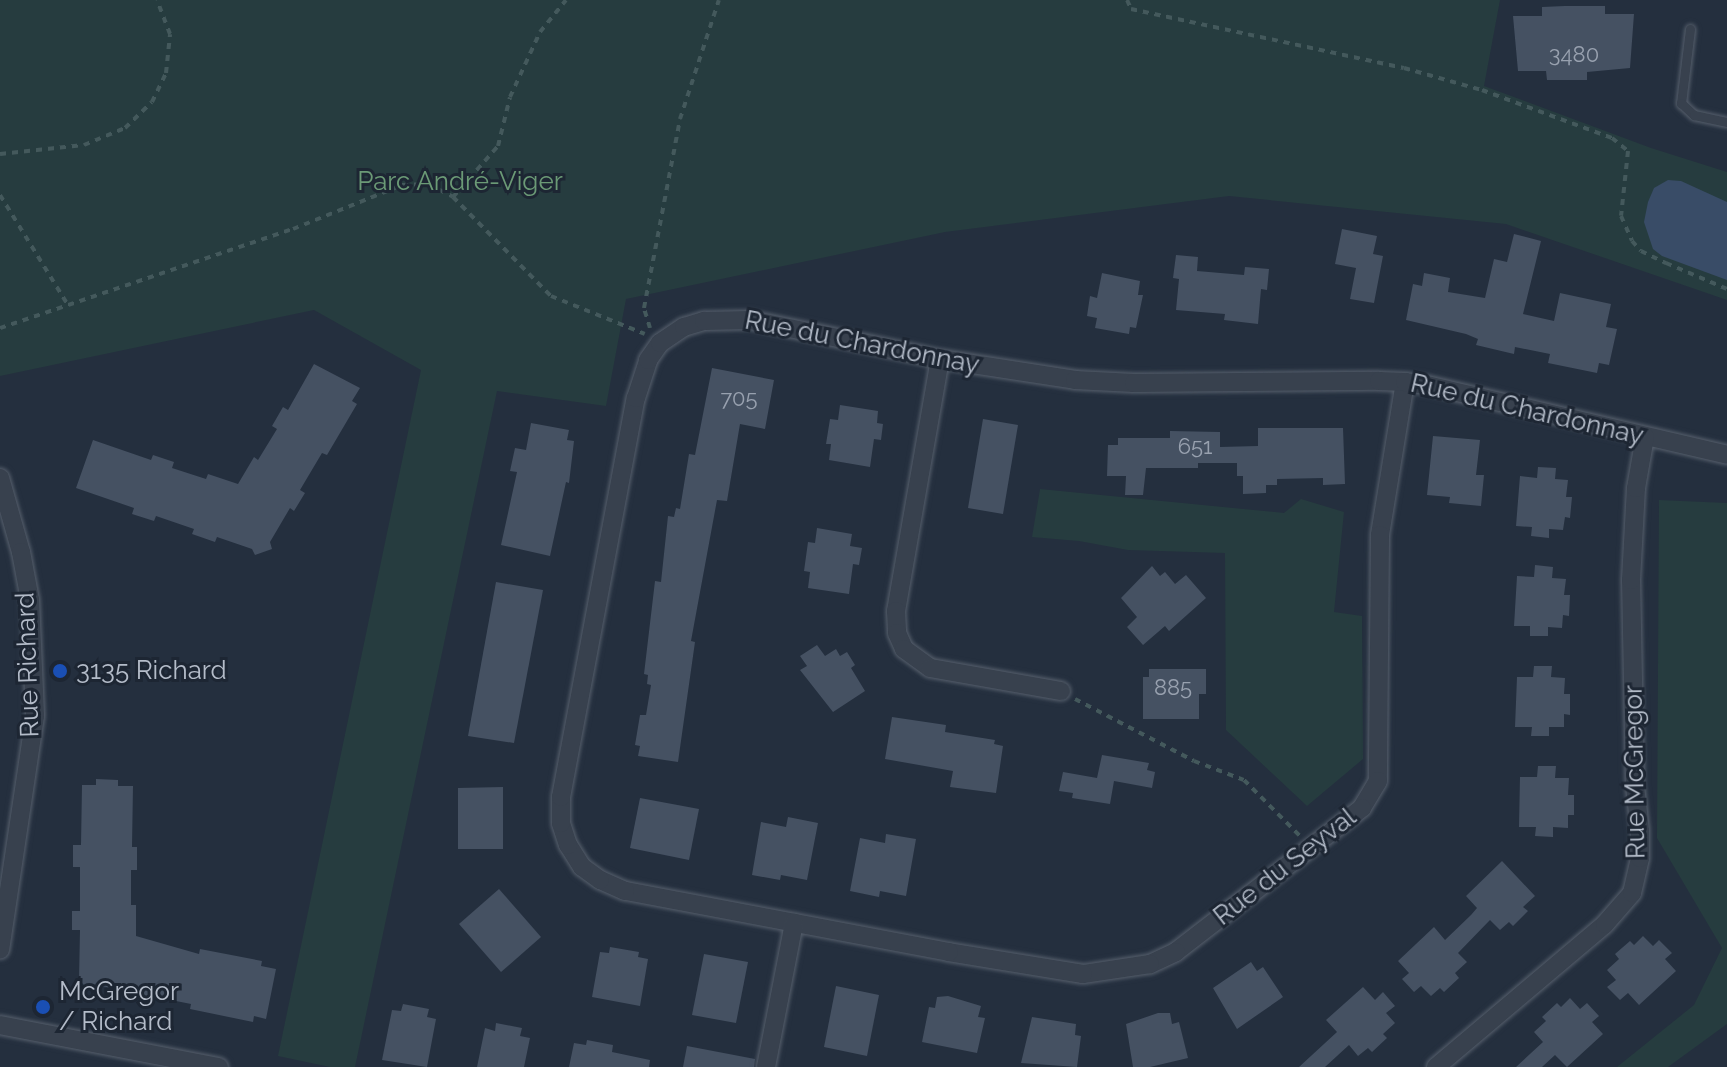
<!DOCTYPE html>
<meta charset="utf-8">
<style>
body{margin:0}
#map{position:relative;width:1727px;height:1067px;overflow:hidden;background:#242f3e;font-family:Raleway,sans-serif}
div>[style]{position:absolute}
.green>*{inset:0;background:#263c3f}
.water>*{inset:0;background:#394c67}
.building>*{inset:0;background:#455162}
.path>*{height:4px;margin-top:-2px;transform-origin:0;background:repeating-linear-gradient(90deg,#44595c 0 6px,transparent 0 12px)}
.roads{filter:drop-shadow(0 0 2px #565f6c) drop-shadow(0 0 2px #565f6c)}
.service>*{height:9px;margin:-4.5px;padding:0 4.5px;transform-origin:4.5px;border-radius:4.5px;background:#38414e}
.minor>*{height:18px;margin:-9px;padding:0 9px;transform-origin:9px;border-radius:9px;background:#38414e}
.dots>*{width:22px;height:22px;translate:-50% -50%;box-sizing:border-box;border:4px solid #1d2633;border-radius:50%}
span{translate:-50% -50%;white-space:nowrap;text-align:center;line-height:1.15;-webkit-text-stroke:6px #1d2633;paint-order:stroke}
.number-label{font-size:22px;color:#98a1af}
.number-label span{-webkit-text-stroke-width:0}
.park-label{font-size:26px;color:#6b9a76}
.street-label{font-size:26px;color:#b4bcc9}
.poi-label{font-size:26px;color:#b4bcc9}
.left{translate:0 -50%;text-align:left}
</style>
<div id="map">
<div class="green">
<div style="clip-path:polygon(0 0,1500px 0,1484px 86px,1651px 148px,1727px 172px,1727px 300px,1506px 224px,1229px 196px,945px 232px,626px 299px,606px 406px,497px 391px,355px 1067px,330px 1067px,278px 1056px,421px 370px,314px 310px,0 376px)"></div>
<div style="clip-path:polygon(1040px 489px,1284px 513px,1301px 499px,1344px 512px,1334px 612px,1362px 616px,1363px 759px,1307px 806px,1226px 730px,1225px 553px,1128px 550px,1079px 541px,1032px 537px)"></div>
<div style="clip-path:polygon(1659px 500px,1727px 503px,1727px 1024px,1668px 1067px,1617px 1067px,1694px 1005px,1722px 948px,1657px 838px)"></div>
</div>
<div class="water">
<div style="clip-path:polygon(1668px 180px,1681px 181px,1727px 202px,1727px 280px,1662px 256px,1653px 249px,1644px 222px,1648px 202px,1654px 188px)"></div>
</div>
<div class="building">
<div style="clip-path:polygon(1565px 6px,1605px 6px,1605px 14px,1634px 14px,1630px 68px,1587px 72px,1587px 80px,1547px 80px,1546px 71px,1518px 71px,1513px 16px,1542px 16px,1542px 7px)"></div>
<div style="clip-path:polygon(1342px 229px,1377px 236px,1373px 254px,1383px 256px,1374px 303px,1350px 299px,1356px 268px,1335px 264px)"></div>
<div style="clip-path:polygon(1514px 234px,1541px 241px,1523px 314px,1554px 321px,1560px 293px,1611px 304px,1606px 327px,1617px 329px,1609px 365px,1599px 363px,1597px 373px,1548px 363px,1550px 354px,1515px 347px,1514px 354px,1476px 345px,1478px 339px,1466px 334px,1406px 320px,1413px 284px,1422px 286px,1424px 273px,1450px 278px,1448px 292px,1485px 298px,1494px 259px,1507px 262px)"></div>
<div style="clip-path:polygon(1176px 255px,1198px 257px,1197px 271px,1244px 275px,1245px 267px,1269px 269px,1267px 290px,1261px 289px,1258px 324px,1224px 320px,1225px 314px,1176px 310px,1179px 279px,1173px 278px)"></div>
<div style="clip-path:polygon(1102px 273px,1140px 281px,1138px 295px,1143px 295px,1136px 328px,1130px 327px,1129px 334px,1095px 328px,1097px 318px,1087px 316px,1090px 296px,1097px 298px)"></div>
<div style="clip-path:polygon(314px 364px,360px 388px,352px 401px,357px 404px,327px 455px,322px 453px,300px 490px,305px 493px,294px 511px,290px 508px,270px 542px,272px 549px,255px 555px,252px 549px,217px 537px,215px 542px,192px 534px,194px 529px,156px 516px,154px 521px,132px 514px,134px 508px,76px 488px,93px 440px,151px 460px,153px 455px,174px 462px,172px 468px,206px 479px,208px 474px,238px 484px,254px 457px,258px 460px,277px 429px,272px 426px,283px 407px,288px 410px)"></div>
<div style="clip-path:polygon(712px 368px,774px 380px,765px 429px,740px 424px,727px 501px,717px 500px,691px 641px,695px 642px,678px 762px,638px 756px,640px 746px,635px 745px,640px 715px,646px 715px,651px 685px,647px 684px,648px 675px,644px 674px,655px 581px,661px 582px,668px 516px,674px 517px,676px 508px,680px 509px,689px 454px,695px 455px)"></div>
<div style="clip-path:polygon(840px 405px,878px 411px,877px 423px,883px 424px,881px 440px,874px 439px,870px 467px,829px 460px,831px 444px,826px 444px,830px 419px,838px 420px)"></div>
<div style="clip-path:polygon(983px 419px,1018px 425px,1003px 514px,968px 508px)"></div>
<div style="clip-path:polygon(531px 423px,569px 430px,567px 440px,574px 441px,569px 483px,566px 482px,550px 556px,501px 545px,517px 472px,510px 471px,515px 448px,526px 450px)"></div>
<div style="clip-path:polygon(1258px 428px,1343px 428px,1345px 484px,1323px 485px,1323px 478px,1277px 479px,1277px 485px,1266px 485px,1266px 493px,1243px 494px,1243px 476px,1237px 476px,1237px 463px,1198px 463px,1198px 468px,1146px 468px,1143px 495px,1125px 495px,1126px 476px,1107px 476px,1108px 445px,1118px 445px,1118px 438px,1170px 438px,1170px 431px,1220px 432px,1220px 447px,1258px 446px)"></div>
<div style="clip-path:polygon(1433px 436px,1480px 440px,1476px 475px,1484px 475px,1481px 506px,1449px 503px,1450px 497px,1427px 495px)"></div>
<div style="clip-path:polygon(1538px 467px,1556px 468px,1555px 479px,1568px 480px,1566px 497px,1572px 497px,1570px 518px,1565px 517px,1563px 530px,1549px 529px,1549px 538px,1531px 536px,1532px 527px,1516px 526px,1520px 476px,1537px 478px)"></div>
<div style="clip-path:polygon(817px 528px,852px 534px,850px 546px,862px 548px,859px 565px,853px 564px,849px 594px,808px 588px,810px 572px,804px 571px,808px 542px,815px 543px)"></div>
<div style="clip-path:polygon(1535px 565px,1553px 567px,1552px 578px,1566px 579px,1564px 595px,1570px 595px,1569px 616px,1563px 615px,1562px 628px,1548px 627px,1548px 636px,1530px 636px,1530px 626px,1514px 626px,1517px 576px,1534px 577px)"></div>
<div style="clip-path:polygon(1152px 566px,1160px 576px,1165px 572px,1175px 584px,1186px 575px,1206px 598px,1169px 631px,1165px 626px,1143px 645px,1127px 627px,1137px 617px,1121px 598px)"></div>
<div style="clip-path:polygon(496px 582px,543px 590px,514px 743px,468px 736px)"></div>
<div style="clip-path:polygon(817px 645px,825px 656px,836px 649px,840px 656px,847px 652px,855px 665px,851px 668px,865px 691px,833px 712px,800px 670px,807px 666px,800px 656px)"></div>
<div style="clip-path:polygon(1534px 666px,1552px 666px,1551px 677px,1565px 678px,1564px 694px,1570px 694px,1570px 715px,1564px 714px,1564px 727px,1549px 727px,1549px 736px,1531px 736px,1532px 727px,1515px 727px,1517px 677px,1533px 677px)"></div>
<div style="clip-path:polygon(1149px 669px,1206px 669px,1206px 694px,1199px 694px,1199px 719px,1143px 719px,1143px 677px,1149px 677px)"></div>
<div style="clip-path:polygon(892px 717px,946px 725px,945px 732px,995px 740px,994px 744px,1003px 746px,996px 793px,950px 787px,953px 771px,885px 759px)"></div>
<div style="clip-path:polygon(1102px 755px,1149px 763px,1147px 770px,1155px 772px,1152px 788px,1114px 781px,1110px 804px,1072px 798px,1073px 793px,1059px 791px,1063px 772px,1097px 778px)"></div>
<div style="clip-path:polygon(1538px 766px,1556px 766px,1555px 778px,1569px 778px,1568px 795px,1574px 795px,1574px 815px,1568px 815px,1568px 828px,1553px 827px,1553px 837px,1535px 836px,1536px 827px,1519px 827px,1520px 777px,1537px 777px)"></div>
<div style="clip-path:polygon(96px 779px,118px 780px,118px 786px,133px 786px,132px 847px,137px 847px,137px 870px,131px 870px,131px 905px,136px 905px,136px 936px,199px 954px,200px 949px,262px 961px,261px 966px,276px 969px,266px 1019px,254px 1016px,253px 1022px,190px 1009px,191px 1004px,151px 996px,150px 1001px,126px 996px,127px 991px,91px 984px,87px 988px,79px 980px,80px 930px,72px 930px,72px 911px,80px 911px,80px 867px,73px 867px,73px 845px,81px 845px,82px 785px,96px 785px)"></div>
<div style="clip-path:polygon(503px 787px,503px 849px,458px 849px,458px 788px)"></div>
<div style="clip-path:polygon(640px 798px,699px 809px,689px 860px,630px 848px)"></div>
<div style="clip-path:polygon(788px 817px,818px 823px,807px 880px,781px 875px,780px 880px,752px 875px,761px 822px,786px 827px)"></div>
<div style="clip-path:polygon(886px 834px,916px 839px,906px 896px,880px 891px,879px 897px,850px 891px,860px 838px,885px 843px)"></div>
<div style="clip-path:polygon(1502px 861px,1535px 896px,1523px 907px,1528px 911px,1513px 926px,1509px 922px,1500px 930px,1490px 920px,1458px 953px,1467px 962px,1455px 973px,1459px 978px,1444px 992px,1440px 988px,1431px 996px,1421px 986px,1414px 992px,1402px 979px,1409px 973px,1398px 961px,1434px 927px,1445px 940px,1471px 915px,1477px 908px,1466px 896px)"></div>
<div style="clip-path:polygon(499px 889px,541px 937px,501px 972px,459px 924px)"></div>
<div style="clip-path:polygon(1643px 936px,1653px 946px,1659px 940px,1672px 953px,1665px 959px,1676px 971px,1639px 1005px,1628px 993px,1620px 1000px,1607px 987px,1616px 980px,1607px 970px,1619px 959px,1615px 954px,1630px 941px,1634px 945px)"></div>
<div style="clip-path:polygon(610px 947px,639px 952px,638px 957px,648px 959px,640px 1006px,592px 997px,600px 952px,609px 953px)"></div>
<div style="clip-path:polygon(704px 954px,748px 962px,736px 1023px,692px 1015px)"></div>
<div style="clip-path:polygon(1251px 962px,1257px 971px,1263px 967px,1283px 997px,1237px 1029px,1213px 988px)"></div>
<div style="clip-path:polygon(836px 986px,879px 995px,867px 1056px,824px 1047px)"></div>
<div style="clip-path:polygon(1363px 987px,1375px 1000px,1383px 992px,1395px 1006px,1386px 1013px,1395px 1023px,1383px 1034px,1387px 1038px,1372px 1052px,1368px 1048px,1358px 1056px,1349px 1045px,1325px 1067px,1299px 1067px,1337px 1032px,1326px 1020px)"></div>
<div style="clip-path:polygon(948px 996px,981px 1006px,978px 1017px,985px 1018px,977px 1053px,922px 1042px,929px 1007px,935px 1008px,937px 997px)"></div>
<div style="clip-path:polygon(1570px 998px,1580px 1009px,1587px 1003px,1599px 1016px,1592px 1022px,1603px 1034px,1567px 1067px,1555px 1055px,1542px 1067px,1516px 1067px,1543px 1042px,1534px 1032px,1546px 1021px,1542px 1017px,1557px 1003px,1561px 1007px)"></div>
<div style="clip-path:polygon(403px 1004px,429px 1009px,427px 1017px,436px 1019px,427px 1067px,382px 1060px,392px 1010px,401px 1011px)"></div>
<div style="clip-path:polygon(1158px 1013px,1170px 1013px,1172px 1024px,1179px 1022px,1188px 1058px,1150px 1067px,1133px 1067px,1126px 1024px)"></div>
<div style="clip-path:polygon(1032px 1017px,1076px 1024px,1075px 1035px,1081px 1036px,1077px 1067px,1021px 1063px)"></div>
<div style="clip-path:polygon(496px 1023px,522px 1028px,520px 1036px,530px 1038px,524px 1067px,477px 1067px,485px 1028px,495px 1031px)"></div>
<div style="clip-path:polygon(587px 1040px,613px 1045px,612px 1052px,650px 1060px,649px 1067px,569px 1067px,574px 1043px,586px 1045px)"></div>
<div style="clip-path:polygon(687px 1046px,755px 1059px,754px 1067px,683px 1067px)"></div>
</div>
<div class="path">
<div style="left:1127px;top:0;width:10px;rotate:66deg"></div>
<div style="left:1131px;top:9px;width:279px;rotate:12.2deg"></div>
<div style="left:1404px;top:68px;width:81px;rotate:15.8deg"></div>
<div style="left:1482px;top:90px;width:139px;rotate:20.3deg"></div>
<div style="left:1612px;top:138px;width:21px;rotate:39deg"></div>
<div style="left:1628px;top:151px;width:65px;rotate:96.1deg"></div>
<div style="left:1621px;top:216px;width:27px;rotate:66deg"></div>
<div style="left:1632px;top:241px;width:13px;rotate:48deg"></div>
<div style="left:1641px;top:251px;width:28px;rotate:26deg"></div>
<div style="left:1666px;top:263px;width:66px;rotate:23.1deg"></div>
<div style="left:0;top:154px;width:84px;rotate:-6.1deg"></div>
<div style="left:84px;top:145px;width:44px;rotate:-22.5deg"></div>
<div style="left:125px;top:128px;width:37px;rotate:-44deg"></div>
<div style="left:152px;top:102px;width:32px;rotate:-64deg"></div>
<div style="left:166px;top:73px;width:39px;rotate:-84deg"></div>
<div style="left:170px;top:34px;width:36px;rotate:-111deg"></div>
<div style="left:0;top:195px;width:129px;rotate:58.3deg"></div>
<div style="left:453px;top:197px;width:68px;rotate:-48.6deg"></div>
<div style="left:498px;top:146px;width:50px;rotate:-76.2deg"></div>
<div style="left:510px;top:97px;width:72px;rotate:-65.2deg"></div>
<div style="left:540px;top:32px;width:41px;rotate:-50.9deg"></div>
<div style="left:0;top:328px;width:309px;rotate:-18.7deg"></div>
<div style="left:293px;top:229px;width:118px;rotate:-22deg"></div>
<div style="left:402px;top:185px;width:26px;rotate:-2deg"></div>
<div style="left:428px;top:184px;width:28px;rotate:27deg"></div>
<div style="left:453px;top:197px;width:139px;rotate:45.3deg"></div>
<div style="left:551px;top:296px;width:101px;rotate:22deg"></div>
<div style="left:650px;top:328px;width:21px;rotate:-107deg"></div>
<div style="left:644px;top:308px;width:192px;rotate:-79.2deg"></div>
<div style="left:680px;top:119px;width:125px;rotate:-71.9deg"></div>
<div style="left:1075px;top:699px;width:134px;rotate:27.5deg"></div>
<div style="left:1194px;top:761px;width:53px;rotate:20.8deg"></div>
<div style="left:1244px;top:780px;width:79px;rotate:45deg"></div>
</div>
<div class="roads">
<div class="service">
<div style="left:1690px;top:29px;width:75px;rotate:96.9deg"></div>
<div style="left:1681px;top:103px;width:18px;rotate:43deg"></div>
<div style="left:1694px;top:115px;width:34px;rotate:12deg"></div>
</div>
<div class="minor">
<div style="left:940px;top:359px;width:256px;rotate:99.9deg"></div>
<div style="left:896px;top:611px;width:22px;rotate:87deg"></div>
<div style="left:897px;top:633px;width:17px;rotate:66deg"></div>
<div style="left:904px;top:649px;width:32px;rotate:36deg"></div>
<div style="left:930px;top:668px;width:133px;rotate:10deg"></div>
<div style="left:1405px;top:382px;width:155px;rotate:99.3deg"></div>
<div style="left:1380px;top:535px;width:246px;rotate:90.5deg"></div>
<div style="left:1378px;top:781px;width:31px;rotate:121deg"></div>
<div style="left:1362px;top:808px;width:235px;rotate:142.3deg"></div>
<div style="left:1176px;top:952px;width:29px;rotate:155deg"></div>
<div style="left:1150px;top:964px;width:68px;rotate:171.5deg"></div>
<div style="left:1083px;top:974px;width:136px;rotate:-170.7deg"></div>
<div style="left:949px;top:952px;width:330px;rotate:-169.3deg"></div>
<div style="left:625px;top:891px;width:27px;rotate:-156deg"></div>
<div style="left:600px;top:880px;width:22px;rotate:-144deg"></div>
<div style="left:582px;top:867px;width:26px;rotate:-122deg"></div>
<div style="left:568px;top:845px;width:23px;rotate:-108deg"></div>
<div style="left:561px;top:823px;width:26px;rotate:-90deg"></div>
<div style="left:561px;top:797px;width:406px;rotate:-79.4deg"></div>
<div style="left:636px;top:398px;width:40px;rotate:-72deg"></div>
<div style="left:648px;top:360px;width:21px;rotate:-55deg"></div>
<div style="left:660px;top:343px;width:29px;rotate:-34deg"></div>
<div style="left:684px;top:327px;width:21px;rotate:-17deg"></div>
<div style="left:704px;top:321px;width:46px;rotate:-1.2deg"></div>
<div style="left:750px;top:320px;width:194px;rotate:11.6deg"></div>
<div style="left:940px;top:359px;width:137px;rotate:8.8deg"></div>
<div style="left:1075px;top:380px;width:59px;rotate:2.9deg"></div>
<div style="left:1134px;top:383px;width:245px;rotate:-0.5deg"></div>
<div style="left:1379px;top:381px;width:26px;rotate:2deg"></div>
<div style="left:1405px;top:382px;width:22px;rotate:8deg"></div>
<div style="left:1427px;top:385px;width:308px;rotate:13.1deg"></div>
<div style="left:0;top:478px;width:77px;rotate:74.2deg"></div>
<div style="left:21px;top:552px;width:49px;rotate:79.4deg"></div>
<div style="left:30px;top:600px;width:116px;rotate:87.5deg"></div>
<div style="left:35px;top:716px;width:236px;rotate:98.5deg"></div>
<div style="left:0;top:1025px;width:223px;rotate:10.9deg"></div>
<div style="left:766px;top:1067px;width:147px;rotate:-79deg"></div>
<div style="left:1436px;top:1067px;width:221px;rotate:-40.2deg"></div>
<div style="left:1605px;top:924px;width:41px;rotate:-48.9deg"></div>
<div style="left:1632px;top:893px;width:36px;rotate:-77deg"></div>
<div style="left:1640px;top:858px;width:27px;rotate:-90deg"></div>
<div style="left:1640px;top:831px;width:45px;rotate:-96.3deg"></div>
<div style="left:1635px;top:786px;width:206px;rotate:-91.1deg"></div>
<div style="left:1631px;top:580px;width:92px;rotate:-86.9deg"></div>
<div style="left:1636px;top:488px;width:52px;rotate:-80deg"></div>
</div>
</div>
<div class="dots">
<div style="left:60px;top:671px;background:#1a4fb4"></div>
<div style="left:43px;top:1007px;background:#1a4fb4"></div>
</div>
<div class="number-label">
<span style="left:1574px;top:55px">3480</span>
<span style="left:739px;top:399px">705</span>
<span style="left:1195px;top:447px">651</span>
<span style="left:1173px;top:688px">885</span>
</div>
<div class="park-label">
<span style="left:460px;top:182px">Parc André-Viger</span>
</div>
<div class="street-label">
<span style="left:862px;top:343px;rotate:11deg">Rue du Chardonnay</span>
<span style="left:1527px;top:410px;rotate:13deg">Rue du Chardonnay</span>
<span style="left:28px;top:665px;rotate:-92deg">Rue Richard</span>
<span style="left:1635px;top:772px;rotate:-91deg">Rue McGregor</span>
<span style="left:1285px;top:867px;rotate:-38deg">Rue du Seyval</span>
</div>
<div class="poi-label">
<span class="left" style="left:76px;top:671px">3135 Richard</span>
<span class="left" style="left:59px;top:1007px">McGregor<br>/ Richard</span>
</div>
</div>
